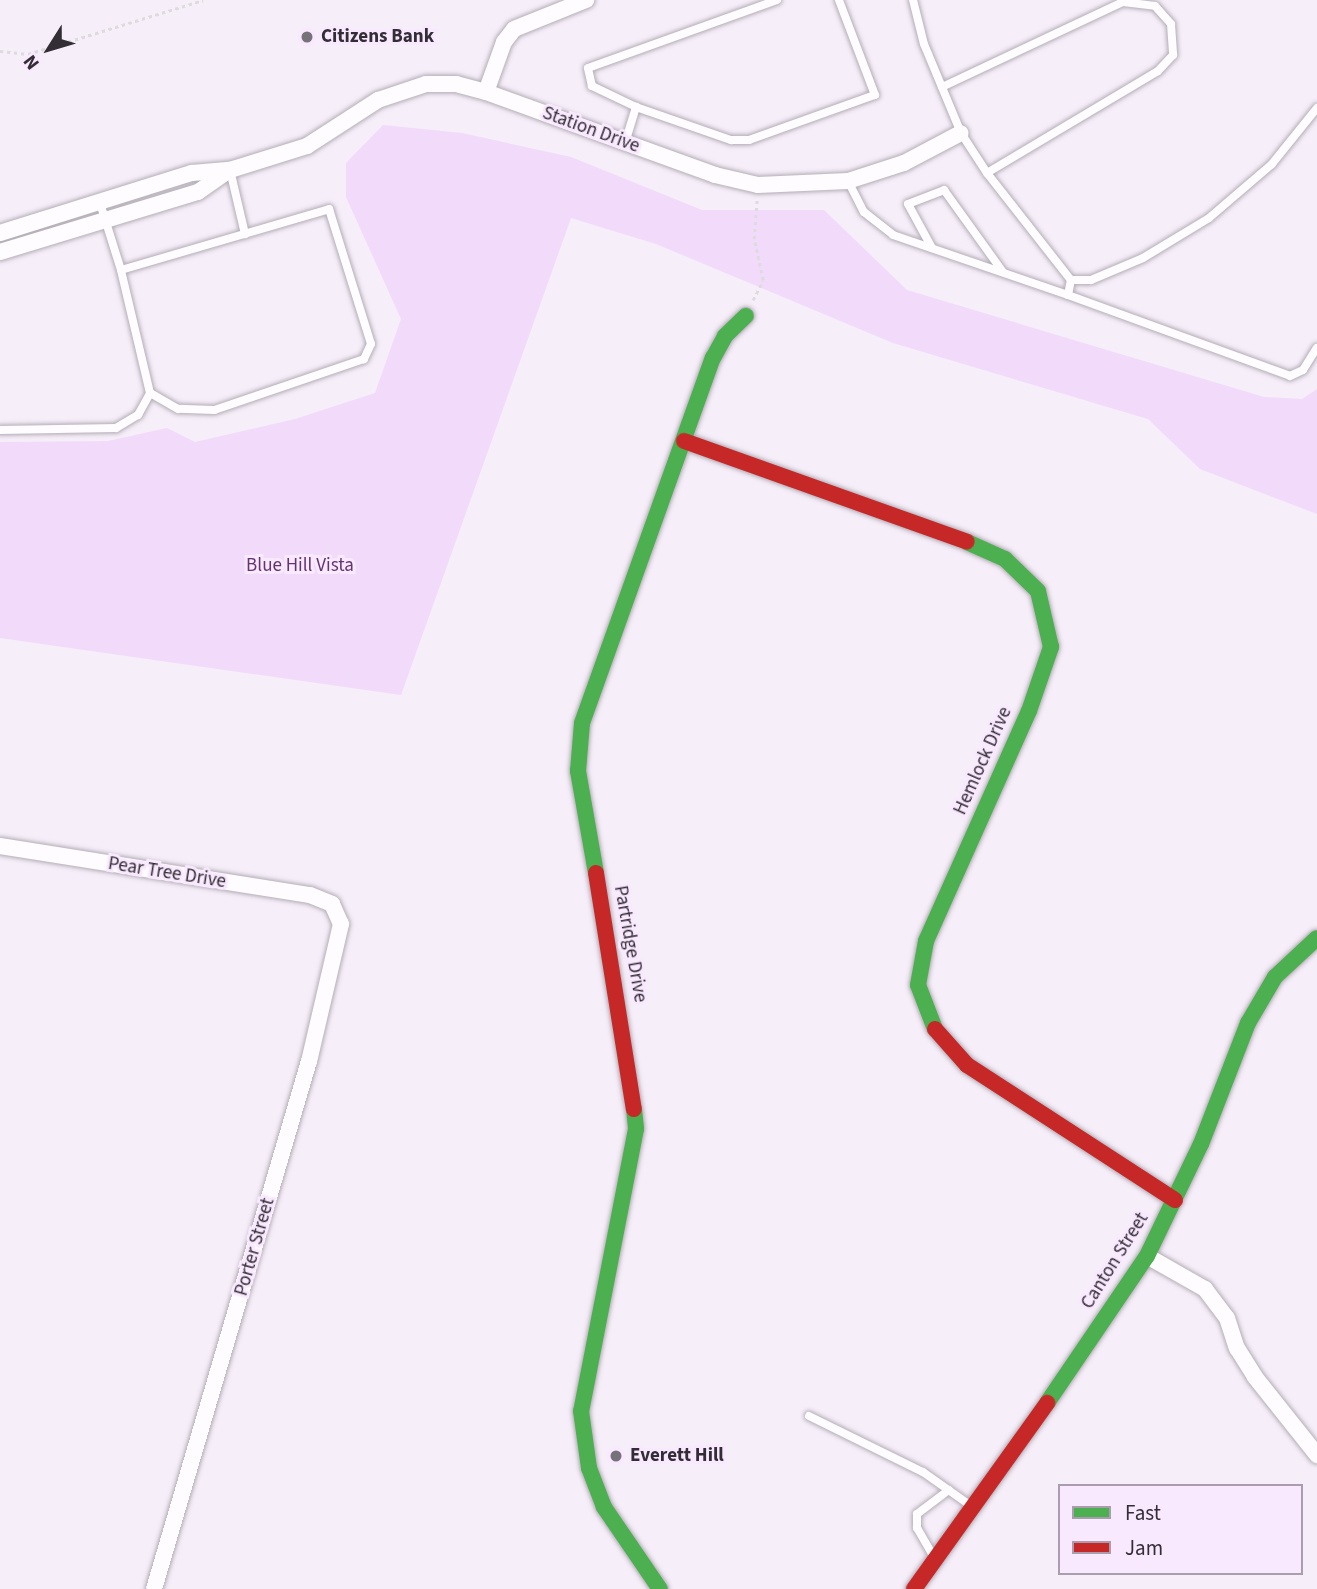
<!DOCTYPE html>
<style>
body{margin:0}
#map{position:relative;width:1317px;height:1589px;overflow:hidden;background:#f6eef9;font-family:"Source Sans 3",sans-serif}
div>[style]{position:absolute}
.green>*{inset:0;background:#f2dafa}
.path>*{height:2.5px;margin-top:-1.25px;transform-origin:0;background:repeating-linear-gradient(90deg,#dedbdf 0 3.5px,transparent 0 7px)}
.roads{filter:drop-shadow(0 0 2px #b3adb6) drop-shadow(0 0 2px #b3adb6)}
.lane>*{height:8px;margin:-4px;padding:0 4px;transform-origin:4px;border-radius:4px;background:#fefcfe}
.street>*{height:16px;margin:-8px;padding:0 8px;transform-origin:8px;border-radius:8px;background:#fefcfe}
.fast>*{height:16px;margin:-8px;padding:0 8px;transform-origin:8px;border-radius:8px;background:#4caf50}
.jam>*{height:16px;margin:-8px;padding:0 8px;transform-origin:8px;border-radius:8px;background:#c62828}
.dots>*{width:19px;height:19px;translate:-50% -50%;box-sizing:border-box;border:4px solid #f9e9fe;border-radius:50%}
span{translate:-50% -50%;white-space:nowrap;text-align:center;line-height:1.15;-webkit-text-stroke:6px #f9e9fe;paint-order:stroke}
.poi-label{font-size:19px;color:#332d35;font-weight:700}
.left{translate:0 -50%;text-align:left}
.street-label{font-size:19px;color:#332d35}
.park-label{font-size:19px;color:#623570}
.legend{position:absolute;left:1058px;top:1484px;width:245px;height:91px;box-sizing:border-box;background:#f9e9fe;border:2px solid #aa9eae;margin:0;padding:9px 12px;list-style:none;font-size:21px;color:#332d35}
.legend li{display:flex;align-items:center;gap:14px;height:35px}
.legend b{width:35px;border:2px solid #aa9eae}
.north{position:absolute;left:14px;top:14px;width:70px;height:70px;-webkit-text-stroke:5px #f9e9fe;paint-order:stroke;rotate:233deg;font-size:19px;font-weight:700;line-height:28px;text-align:center;color:#332d35}
.north::after{content:'';display:block;margin:auto;width:24px;height:32px;background:#332d35;clip-path:polygon(50% 0,100% 100%,50% 72%,0 100%)}
</style>
<div id="map">
<div class="green">
<div style="clip-path:polygon(383px 125px,462px 133px,571px 157px,702px 210px,824px 210px,907px 290px,1264px 397px,1302px 399px,1317px 389px,1317px 514px,1200px 469px,1148px 419px,893px 343px,656px 244px,571px 218px,401px 695px,0 638px,0 442px,108px 441px,167px 428px,195px 442px,295px 419px,375px 393px,401px 319px,346px 197px,346px 163px)"></div>
</div>
<div class="path">
<div style="left:0;top:51px;width:28px;rotate:6deg"></div>
<div style="left:28px;top:54px;width:183px;rotate:-17.1deg"></div>
<div style="left:753px;top:300px;width:22px;rotate:-63deg"></div>
<div style="left:763px;top:280px;width:42px;rotate:-102.4deg"></div>
<div style="left:754px;top:239px;width:41px;rotate:-85.8deg"></div>
</div>
<div class="roads">
<div class="lane">
<div style="left:913px;top:0;width:45px;rotate:76deg"></div>
<div style="left:924px;top:44px;width:96px;rotate:67.4deg"></div>
<div style="left:961px;top:133px;width:48px;rotate:57deg"></div>
<div style="left:987px;top:173px;width:136px;rotate:51.9deg"></div>
<div style="left:1071px;top:280px;width:20px"></div>
<div style="left:1091px;top:280px;width:56px;rotate:-22.9deg"></div>
<div style="left:1143px;top:258px;width:77px;rotate:-31.2deg"></div>
<div style="left:1209px;top:218px;width:83px;rotate:-40.6deg"></div>
<div style="left:1272px;top:164px;width:72px;rotate:-51.2deg"></div>
<div style="left:942px;top:87px;width:200px;rotate:-25.2deg"></div>
<div style="left:1123px;top:2px;width:32px;rotate:7deg"></div>
<div style="left:1155px;top:6px;width:24px;rotate:48deg"></div>
<div style="left:1171px;top:24px;width:31px;rotate:86deg"></div>
<div style="left:1173px;top:55px;width:22px;rotate:133deg"></div>
<div style="left:1158px;top:71px;width:199px;rotate:149.2deg"></div>
<div style="left:636px;top:107px;width:101px;rotate:19.2deg"></div>
<div style="left:731px;top:140px;width:18px"></div>
<div style="left:749px;top:140px;width:134px;rotate:-19.7deg"></div>
<div style="left:875px;top:95px;width:102px;rotate:-110.8deg"></div>
<div style="left:625px;top:143px;width:38px;rotate:-73deg"></div>
<div style="left:636px;top:107px;width:49px;rotate:-154.5deg"></div>
<div style="left:592px;top:86px;width:18px;rotate:-103deg"></div>
<div style="left:588px;top:68px;width:201px;rotate:-19.8deg"></div>
<div style="left:230px;top:170px;width:66px;rotate:76.8deg"></div>
<div style="left:848px;top:181px;width:35px;rotate:63deg"></div>
<div style="left:864px;top:212px;width:37px;rotate:38deg"></div>
<div style="left:893px;top:235px;width:185px;rotate:18.9deg"></div>
<div style="left:1068px;top:295px;width:15px;rotate:-79deg"></div>
<div style="left:932px;top:248px;width:50px;rotate:-118.6deg"></div>
<div style="left:908px;top:204px;width:39px;rotate:-21deg"></div>
<div style="left:944px;top:190px;width:101px;rotate:54.3deg"></div>
<div style="left:121px;top:270px;width:217px;rotate:-16.3deg"></div>
<div style="left:329px;top:209px;width:141px;rotate:72.7deg"></div>
<div style="left:371px;top:344px;width:17px;rotate:115deg"></div>
<div style="left:364px;top:359px;width:158px;rotate:161.2deg"></div>
<div style="left:214px;top:410px;width:36px;rotate:-178deg"></div>
<div style="left:178px;top:409px;width:32px;rotate:-150deg"></div>
<div style="left:1068px;top:295px;width:236px;rotate:20deg"></div>
<div style="left:1290px;top:376px;width:14px;rotate:-25deg"></div>
<div style="left:1303px;top:370px;width:26px;rotate:-58deg"></div>
<div style="left:0;top:430px;width:116px;rotate:-1deg"></div>
<div style="left:116px;top:428px;width:26px;rotate:-31deg"></div>
<div style="left:138px;top:415px;width:25px;rotate:-61deg"></div>
<div style="left:150px;top:393px;width:126px;rotate:-103.3deg"></div>
<div style="left:121px;top:270px;width:70px;rotate:-107.4deg"></div>
<div style="left:809px;top:1416px;width:127px;rotate:26.2deg"></div>
<div style="left:923px;top:1472px;width:62px;rotate:35.2deg"></div>
<div style="left:935px;top:1559px;width:36px;rotate:-120deg"></div>
<div style="left:917px;top:1528px;width:14px;rotate:-90deg"></div>
<div style="left:917px;top:1514px;width:40px;rotate:-37deg"></div>
</div>
<div class="street">
<div style="left:486px;top:92px;width:53px;rotate:-70.2deg"></div>
<div style="left:504px;top:42px;width:16px;rotate:-52deg"></div>
<div style="left:514px;top:29px;width:78px;rotate:-21.9deg"></div>
<div style="left:0;top:233px;width:201px;rotate:-17.4deg"></div>
<div style="left:192px;top:173px;width:38px;rotate:-5deg"></div>
<div style="left:230px;top:170px;width:81px;rotate:-17.3deg"></div>
<div style="left:307px;top:146px;width:85px;rotate:-32.9deg"></div>
<div style="left:378px;top:100px;width:51px;rotate:-18.4deg"></div>
<div style="left:426px;top:84px;width:30px"></div>
<div style="left:456px;top:84px;width:31px;rotate:15deg"></div>
<div style="left:486px;top:92px;width:244px;rotate:19.9deg"></div>
<div style="left:715px;top:175px;width:44px;rotate:13.1deg"></div>
<div style="left:758px;top:185px;width:90px;rotate:-2.5deg"></div>
<div style="left:848px;top:181px;width:59px;rotate:-17.8deg"></div>
<div style="left:904px;top:163px;width:64px;rotate:-27.8deg"></div>
<div style="left:0;top:252px;width:207px;rotate:-16.9deg"></div>
<div style="left:198px;top:192px;width:37px;rotate:-35deg"></div>
<div style="left:0;top:846px;width:314px;rotate:9deg"></div>
<div style="left:310px;top:895px;width:24px;rotate:22deg"></div>
<div style="left:332px;top:904px;width:22px;rotate:66deg"></div>
<div style="left:341px;top:924px;width:141px;rotate:103.1deg"></div>
<div style="left:309px;top:1061px;width:550px;rotate:106.36deg"></div>
<div style="left:1147px;top:1256px;width:67px;rotate:29.6deg"></div>
<div style="left:1205px;top:1289px;width:36px;rotate:53deg"></div>
<div style="left:1227px;top:1318px;width:32px;rotate:72deg"></div>
<div style="left:1237px;top:1348px;width:34px;rotate:58deg"></div>
<div style="left:1255px;top:1377px;width:100px;rotate:51.5deg"></div>
</div>
<div class="fast">
<div style="left:596px;top:873px;width:104px;rotate:-100deg"></div>
<div style="left:578px;top:771px;width:48px;rotate:-85.2deg"></div>
<div style="left:582px;top:723px;width:388px;rotate:-70.3deg"></div>
<div style="left:713px;top:358px;width:25px;rotate:-61deg"></div>
<div style="left:725px;top:336px;width:29px;rotate:-44deg"></div>
<div style="left:935px;top:1029px;width:47px;rotate:-111.1deg"></div>
<div style="left:918px;top:985px;width:45px;rotate:-79.7deg"></div>
<div style="left:926px;top:941px;width:252px;rotate:-65.9deg"></div>
<div style="left:1029px;top:711px;width:68px;rotate:-71deg"></div>
<div style="left:1051px;top:647px;width:57px;rotate:-103.1deg"></div>
<div style="left:1038px;top:591px;width:46px;rotate:-135.9deg"></div>
<div style="left:1005px;top:559px;width:42px;rotate:-155.9deg"></div>
<div style="left:634px;top:1109px;width:20px;rotate:84deg"></div>
<div style="left:636px;top:1129px;width:287px;rotate:101deg"></div>
<div style="left:581px;top:1411px;width:58px;rotate:82deg"></div>
<div style="left:589px;top:1468px;width:42px;rotate:69deg"></div>
<div style="left:604px;top:1507px;width:99px;rotate:55.7deg"></div>
<div style="left:1047px;top:1403px;width:178px;rotate:-55.8deg"></div>
<div style="left:1147px;top:1256px;width:124px;rotate:-64.3deg"></div>
<div style="left:1201px;top:1144px;width:130px;rotate:-68.8deg"></div>
<div style="left:1248px;top:1023px;width:53px;rotate:-59.6deg"></div>
<div style="left:1275px;top:977px;width:57px;rotate:-42.9deg"></div>
</div>
<div class="jam">
<div style="left:684px;top:441px;width:300px;rotate:19.6deg"></div>
<div style="left:596px;top:873px;width:239px;rotate:80.9deg"></div>
<div style="left:935px;top:1029px;width:48px;rotate:48.4deg"></div>
<div style="left:967px;top:1065px;width:248px;rotate:33deg"></div>
<div style="left:914px;top:1589px;width:229px;rotate:-54.4deg"></div>
</div>
</div>
<div class="dots">
<div style="left:307px;top:37px;background:#77717a"></div>
<div style="left:616px;top:1456px;background:#77717a"></div>
</div>
<div class="poi-label">
<span class="left" style="left:321px;top:37px">Citizens Bank</span>
<span class="left" style="left:630px;top:1456px">Everett Hill</span>
</div>
<div class="street-label">
<span style="left:591px;top:130px;rotate:20deg">Station Drive</span>
<span style="left:983px;top:761px;rotate:-66deg">Hemlock Drive</span>
<span style="left:167px;top:873px;rotate:9deg">Pear Tree Drive</span>
<span style="left:630px;top:944px;rotate:80deg">Partridge Drive</span>
<span style="left:255px;top:1247px;rotate:-74deg">Porter Street</span>
<span style="left:1115px;top:1261px;rotate:-58deg">Canton Street</span>
</div>
<div class="park-label">
<span style="left:300px;top:566px">Blue Hill Vista</span>
</div>
<ul class="legend">
<li><b style="height:9px;background:#4caf50"></b>Fast</li>
<li><b style="height:9px;background:#c62828"></b>Jam</li>
</ul>
<div class="north">N</div>
</div>
